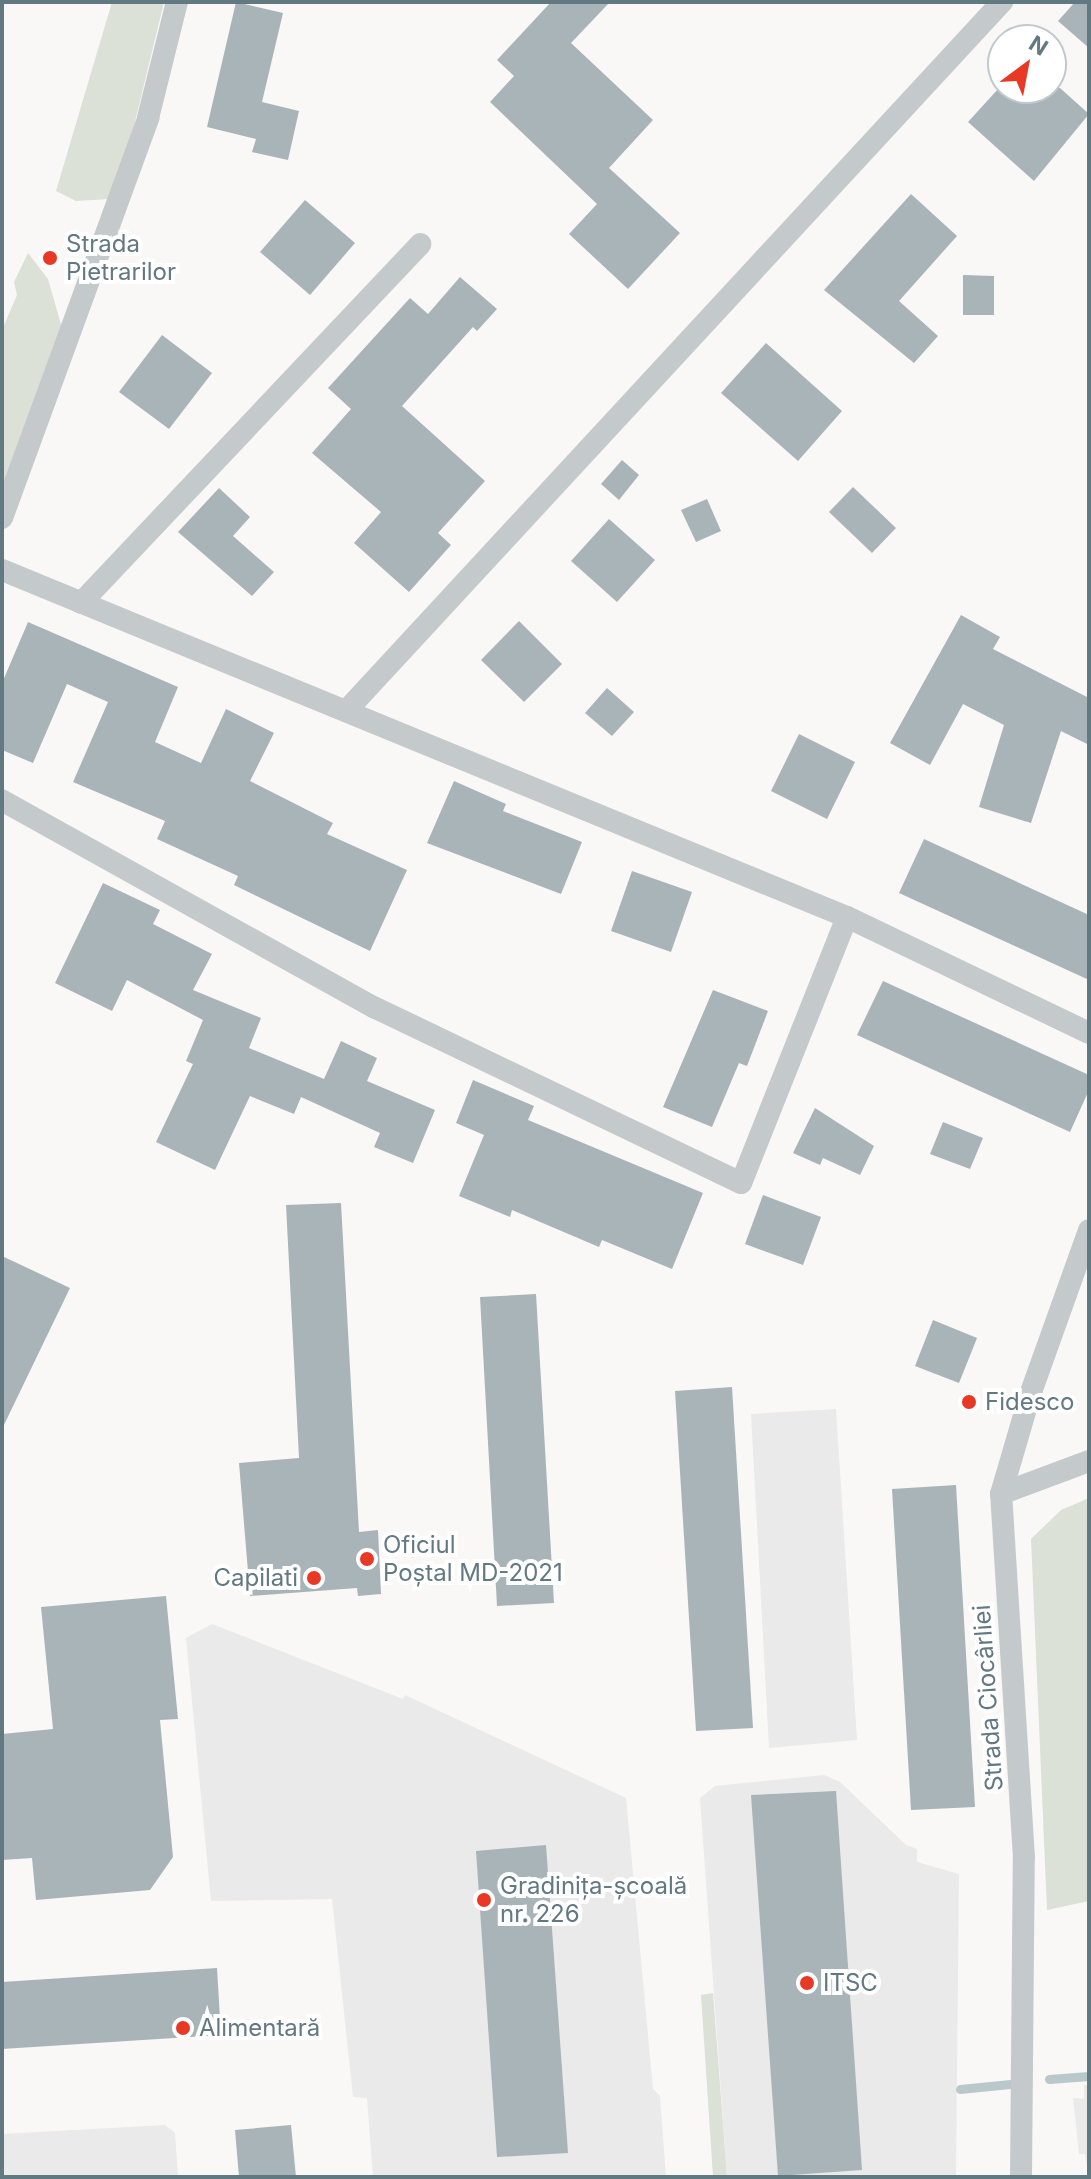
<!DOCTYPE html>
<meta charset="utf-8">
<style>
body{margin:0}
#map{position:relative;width:1091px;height:2179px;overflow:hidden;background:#f9f8f6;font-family:Inter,sans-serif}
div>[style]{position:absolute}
.built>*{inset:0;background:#e9eae9}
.green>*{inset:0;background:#dbe1d7}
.stream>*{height:9px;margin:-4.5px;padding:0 4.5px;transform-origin:4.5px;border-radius:4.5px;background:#b9c8ca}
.building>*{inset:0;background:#a8b4b8}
.street>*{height:22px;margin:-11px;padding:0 11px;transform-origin:11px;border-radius:11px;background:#c4c9cc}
.dots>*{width:22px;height:22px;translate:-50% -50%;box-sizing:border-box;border:4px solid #fff;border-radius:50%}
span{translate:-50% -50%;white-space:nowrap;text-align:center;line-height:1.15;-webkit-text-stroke:8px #fff;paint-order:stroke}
.poi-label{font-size:24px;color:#637982}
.left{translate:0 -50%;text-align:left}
.right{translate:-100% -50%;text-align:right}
.street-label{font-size:24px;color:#637982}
.frame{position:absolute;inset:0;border:4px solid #637982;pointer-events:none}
.north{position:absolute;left:987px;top:24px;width:80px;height:80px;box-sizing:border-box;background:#fff;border:2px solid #c1c9cd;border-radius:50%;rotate:32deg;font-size:22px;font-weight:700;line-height:32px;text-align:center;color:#637982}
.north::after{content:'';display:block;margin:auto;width:28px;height:36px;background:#e83826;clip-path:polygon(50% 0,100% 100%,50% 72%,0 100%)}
</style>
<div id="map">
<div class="built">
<div style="clip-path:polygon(836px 1409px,857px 1740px,769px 1748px,751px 1414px)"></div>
<div style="clip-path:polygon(212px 1624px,403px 1699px,405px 1695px,626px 1798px,653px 2089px,660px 2096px,666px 2177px,373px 2177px,367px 2098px,353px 2097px,332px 1899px,211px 1901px,186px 1638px)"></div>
<div style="clip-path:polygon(824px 1775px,840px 1782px,906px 1845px,917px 1849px,917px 1862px,959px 1874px,956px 2177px,727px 2177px,700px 1798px,715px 1786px)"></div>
<div style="clip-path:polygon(1084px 2085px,1089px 2085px,1089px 2177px,1085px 2154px,1079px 2154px,1073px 2098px,1084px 2099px)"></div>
<div style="clip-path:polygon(165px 2125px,175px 2133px,178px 2177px,2px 2177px,2px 2134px)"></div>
</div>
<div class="green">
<div style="clip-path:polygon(112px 2px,164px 2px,129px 147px,110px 199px,76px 201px,56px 191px)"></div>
<div style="clip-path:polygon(28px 253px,48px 279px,62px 328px,2px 487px,2px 330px,17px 295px,14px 282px)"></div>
<div style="clip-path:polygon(1089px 1498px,1089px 1901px,1047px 1910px,1031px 1539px,1061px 1510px)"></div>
<div style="clip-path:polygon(713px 1993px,727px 2177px,713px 2177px,701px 1995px)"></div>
</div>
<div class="stream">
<div style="left:1049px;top:2079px;width:40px;rotate:-4.3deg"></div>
<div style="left:960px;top:2089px;width:60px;rotate:-5.7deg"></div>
</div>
<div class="building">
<div style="clip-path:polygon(236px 2px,283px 13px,262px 102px,299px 111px,288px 160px,252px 152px,256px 139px,207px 127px)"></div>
<div style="clip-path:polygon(551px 2px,610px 2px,571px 43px,653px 120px,609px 168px,680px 233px,628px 289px,569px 234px,597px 204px,490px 102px,514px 76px,497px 60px)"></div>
<div style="clip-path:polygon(1075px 2px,1089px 2px,1089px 48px,1058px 21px)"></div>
<div style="clip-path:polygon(999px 88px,1060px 88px,1089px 114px,1034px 181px,968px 122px)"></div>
<div style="clip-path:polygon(911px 194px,957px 236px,899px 301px,938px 336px,914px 363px,824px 290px)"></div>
<div style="clip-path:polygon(305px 200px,355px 243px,310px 295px,260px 252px)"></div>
<div style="clip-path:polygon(963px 275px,994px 276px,994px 315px,963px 315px)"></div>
<div style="clip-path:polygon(460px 277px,497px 309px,477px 331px,473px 327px,402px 406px,485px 481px,438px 533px,451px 545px,409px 592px,354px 543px,381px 512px,312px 453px,351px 409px,328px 388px,410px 298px,428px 314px)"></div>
<div style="clip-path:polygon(162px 335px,212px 373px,169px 429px,119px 392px)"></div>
<div style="clip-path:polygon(766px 343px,842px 411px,798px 461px,721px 393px)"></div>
<div style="clip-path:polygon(622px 460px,639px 475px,619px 500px,601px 484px)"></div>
<div style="clip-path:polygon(853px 487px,896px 528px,872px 553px,829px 512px)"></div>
<div style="clip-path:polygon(219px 488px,250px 517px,233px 536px,274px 572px,252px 596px,178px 532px)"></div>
<div style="clip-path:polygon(707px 499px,721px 531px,696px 542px,681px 510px)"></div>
<div style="clip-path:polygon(609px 519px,655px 560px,617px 602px,571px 561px)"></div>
<div style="clip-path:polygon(961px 615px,1000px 637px,993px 649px,1089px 698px,1089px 745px,1061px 731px,1031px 823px,979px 807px,1004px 725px,963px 704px,930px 765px,890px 743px)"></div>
<div style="clip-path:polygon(519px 621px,562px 664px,524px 702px,481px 660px)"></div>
<div style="clip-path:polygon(28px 622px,178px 687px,155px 742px,201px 763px,226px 709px,274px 733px,250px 781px,333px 823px,327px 834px,407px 870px,370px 951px,234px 885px,238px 876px,157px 839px,165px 821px,73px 782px,108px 702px,67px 684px,33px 763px,2px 750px,2px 683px)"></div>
<div style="clip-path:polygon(607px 688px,634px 712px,612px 736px,585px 713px)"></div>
<div style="clip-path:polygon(799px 734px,855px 762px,827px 819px,771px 791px)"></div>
<div style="clip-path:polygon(454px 781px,506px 804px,503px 811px,582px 842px,561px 894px,427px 843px)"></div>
<div style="clip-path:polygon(924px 839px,1089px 915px,1089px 980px,899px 893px)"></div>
<div style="clip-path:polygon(632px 871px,692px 892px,671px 952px,611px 931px)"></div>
<div style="clip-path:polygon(103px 883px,160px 910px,153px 924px,212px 954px,193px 990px,261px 1018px,249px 1048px,324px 1079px,341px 1041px,377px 1058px,367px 1081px,435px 1110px,413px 1163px,374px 1147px,380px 1133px,301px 1097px,294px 1114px,250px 1096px,215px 1170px,156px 1142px,193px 1064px,186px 1061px,203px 1020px,127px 980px,112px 1011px,55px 983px)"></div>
<div style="clip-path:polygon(883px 981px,1089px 1075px,1089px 1090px,1070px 1132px,857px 1035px)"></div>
<div style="clip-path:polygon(713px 990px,768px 1011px,747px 1066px,739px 1063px,712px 1127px,663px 1107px)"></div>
<div style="clip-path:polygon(473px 1080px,534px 1106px,528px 1120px,703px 1193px,672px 1269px,602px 1240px,599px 1247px,512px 1210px,510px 1217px,459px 1196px,484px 1135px,456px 1123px)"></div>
<div style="clip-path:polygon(815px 1108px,874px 1146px,860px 1175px,823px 1158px,820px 1165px,793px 1153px)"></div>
<div style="clip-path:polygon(943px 1122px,983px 1138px,970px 1169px,930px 1154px)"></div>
<div style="clip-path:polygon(763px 1195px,821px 1217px,803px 1265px,745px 1244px)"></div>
<div style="clip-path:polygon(341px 1203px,359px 1532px,378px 1530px,381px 1594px,358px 1596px,357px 1588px,250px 1596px,239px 1463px,299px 1458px,286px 1205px)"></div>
<div style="clip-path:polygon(2px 1256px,70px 1288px,2px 1429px)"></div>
<div style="clip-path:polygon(536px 1294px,554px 1603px,497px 1606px,480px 1297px)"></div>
<div style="clip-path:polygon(933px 1320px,977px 1338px,959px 1383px,915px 1366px)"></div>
<div style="clip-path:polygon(732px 1387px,753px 1728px,696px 1731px,675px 1391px)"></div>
<div style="clip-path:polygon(956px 1485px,975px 1807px,911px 1810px,892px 1489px)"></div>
<div style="clip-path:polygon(166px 1596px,178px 1719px,160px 1720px,173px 1857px,150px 1890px,36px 1900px,32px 1858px,2px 1860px,2px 1734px,53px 1729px,41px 1607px)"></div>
<div style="clip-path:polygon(836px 1791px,862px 2170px,778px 2176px,751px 1795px)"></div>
<div style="clip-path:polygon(546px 1845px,568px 2153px,497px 2157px,476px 1851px)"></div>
<div style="clip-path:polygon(217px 1968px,221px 2035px,2px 2049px,2px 1982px)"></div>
<div style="clip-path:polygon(291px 2125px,296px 2177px,239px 2177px,235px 2130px)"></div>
</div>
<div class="street">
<div style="left:2px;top:518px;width:426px;rotate:-69.9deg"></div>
<div style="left:148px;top:118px;width:120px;rotate:-76deg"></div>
<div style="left:2px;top:570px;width:913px;rotate:22.33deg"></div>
<div style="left:847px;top:917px;width:286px;rotate:111.7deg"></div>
<div style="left:741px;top:1183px;width:406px;rotate:-154.4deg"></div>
<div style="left:375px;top:1008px;width:427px;rotate:-150.9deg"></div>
<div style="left:81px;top:603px;width:494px;rotate:-46.6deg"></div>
<div style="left:347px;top:710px;width:965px;rotate:-47.23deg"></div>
<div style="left:847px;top:917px;width:268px;rotate:25.6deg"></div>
<div style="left:1001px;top:1494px;width:94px;rotate:-20.6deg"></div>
<div style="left:1021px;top:2177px;width:319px;rotate:-89.5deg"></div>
<div style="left:1024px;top:1858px;width:365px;rotate:-93.6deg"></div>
<div style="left:1001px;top:1494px;width:103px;rotate:-73.7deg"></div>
<div style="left:1030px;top:1395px;width:175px;rotate:-70.3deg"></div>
</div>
<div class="dots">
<div style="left:50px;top:258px;background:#e83826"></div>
<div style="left:969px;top:1402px;background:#e83826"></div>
<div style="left:367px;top:1559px;background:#e83826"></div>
<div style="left:314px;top:1578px;background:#e83826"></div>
<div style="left:484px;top:1900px;background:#e83826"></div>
<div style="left:807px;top:1983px;background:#e83826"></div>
<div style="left:183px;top:2028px;background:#e83826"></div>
</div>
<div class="poi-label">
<span class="left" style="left:66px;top:258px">Strada<br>Pietrarilor</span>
<span class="left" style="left:985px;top:1402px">Fidesco</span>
<span class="left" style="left:383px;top:1559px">Oficiul<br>Poștal MD-2021</span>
<span class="right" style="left:298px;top:1578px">Capilati</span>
<span class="left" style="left:500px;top:1900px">Gradinița-școală<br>nr. 226</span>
<span class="left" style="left:823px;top:1983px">ITSC</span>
<span class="left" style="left:199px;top:2028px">Alimentară</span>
</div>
<div class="street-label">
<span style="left:988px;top:1698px;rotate:-94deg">Strada Ciocârliei</span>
</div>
<div class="frame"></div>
<div class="north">N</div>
</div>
